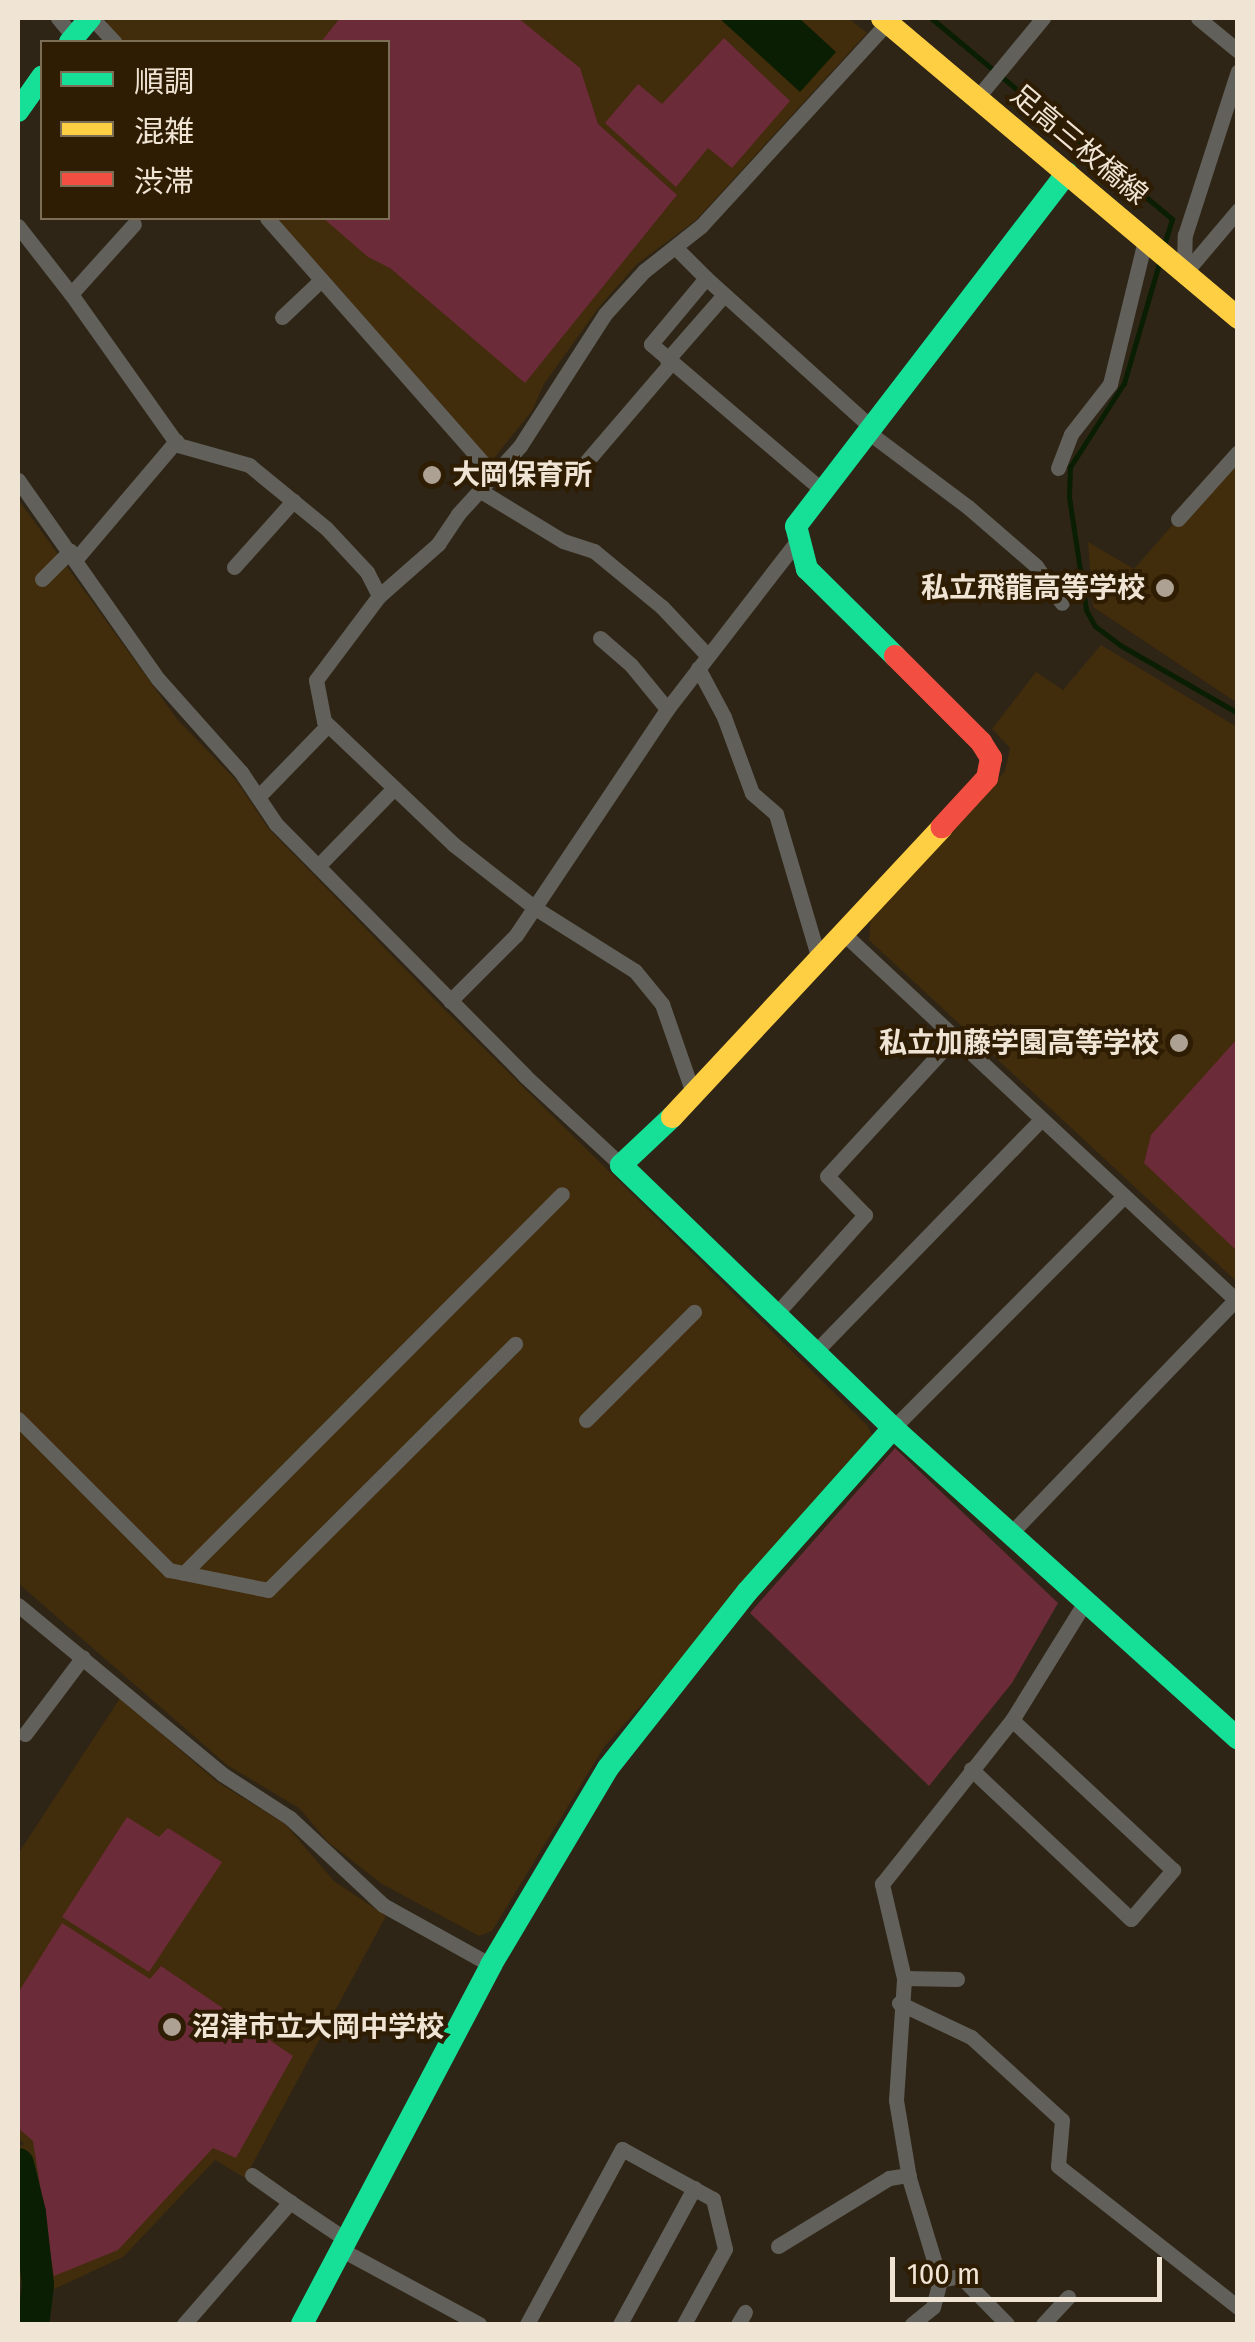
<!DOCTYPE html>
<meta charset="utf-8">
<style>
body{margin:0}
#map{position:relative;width:1255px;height:2342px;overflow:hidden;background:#2e2516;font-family:"Fira Sans Condensed","Noto Sans JP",sans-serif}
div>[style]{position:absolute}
.built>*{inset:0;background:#412c0c}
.green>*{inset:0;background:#6c2b38}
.water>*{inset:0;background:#091e02}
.stream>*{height:5px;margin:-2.5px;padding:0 2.5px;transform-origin:2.5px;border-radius:2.5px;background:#091e02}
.river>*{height:32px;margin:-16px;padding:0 16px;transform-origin:16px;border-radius:16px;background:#091e02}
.street>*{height:15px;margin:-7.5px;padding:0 7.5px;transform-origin:7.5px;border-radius:7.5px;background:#61605a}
.fast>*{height:22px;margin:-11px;padding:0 11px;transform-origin:11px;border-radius:11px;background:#16e098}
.slow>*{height:22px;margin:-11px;padding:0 11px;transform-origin:11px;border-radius:11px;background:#ffcf43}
.jam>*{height:22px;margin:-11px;padding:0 11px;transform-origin:11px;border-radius:11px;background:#f24e42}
.dots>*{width:28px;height:28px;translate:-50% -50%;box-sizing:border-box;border:5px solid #2e1d03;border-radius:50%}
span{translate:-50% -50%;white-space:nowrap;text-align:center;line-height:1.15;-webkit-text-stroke:8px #2e1d03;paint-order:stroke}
.street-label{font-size:28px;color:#f0e4d5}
.poi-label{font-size:28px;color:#f0e4d5;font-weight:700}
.left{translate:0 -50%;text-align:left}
.right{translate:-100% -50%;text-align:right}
.frame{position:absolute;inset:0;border:20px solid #f0e4d5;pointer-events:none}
.legend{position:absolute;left:40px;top:40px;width:350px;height:180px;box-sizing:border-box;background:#2e1d03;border:2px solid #7c6d57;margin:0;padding:12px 18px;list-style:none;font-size:30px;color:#f0e4d5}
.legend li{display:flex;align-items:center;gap:20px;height:50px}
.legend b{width:50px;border:2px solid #7c6d57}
.scale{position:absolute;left:890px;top:2257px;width:272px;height:45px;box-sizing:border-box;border:5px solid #f0e4d5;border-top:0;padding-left:12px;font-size:30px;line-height:35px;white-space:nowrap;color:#f0e4d5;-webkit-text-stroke:8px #2e1d03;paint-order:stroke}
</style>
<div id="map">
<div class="built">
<div style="clip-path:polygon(106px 18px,848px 18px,867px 33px,696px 220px,637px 264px,599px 307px,544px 384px,532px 411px,491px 462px,275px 218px,388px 218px,388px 42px,121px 42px,108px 28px)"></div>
<div style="clip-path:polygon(1237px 451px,1237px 703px,1093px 607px,1088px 542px,1134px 569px)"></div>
<div style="clip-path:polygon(18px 499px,177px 719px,236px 780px,268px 828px,442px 1007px,867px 1425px,876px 1442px,604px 1747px,492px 1931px,479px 1936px,382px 1884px,328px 1842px,299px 1808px,227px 1765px,18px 1583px)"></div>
<div style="clip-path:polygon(1101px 645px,1237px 727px,1237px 1282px,869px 940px,871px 917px,1005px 771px,1010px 748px,992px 729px,1036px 672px,1063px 690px)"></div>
<div style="clip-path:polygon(120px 1698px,216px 1781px,285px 1824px,334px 1881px,386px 1916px,245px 2178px,215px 2160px,123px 2257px,48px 2292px,23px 2281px,18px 2284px,18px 2147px,24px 2144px,18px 2138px,18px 1854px)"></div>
</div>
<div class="green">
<div style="clip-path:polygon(340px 18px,518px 18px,580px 68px,598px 124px,677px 195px,525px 383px,390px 268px,368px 257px,323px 218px,388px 218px,388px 42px,321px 42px)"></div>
<div style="clip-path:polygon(724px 38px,790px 101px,732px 168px,708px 148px,676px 187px,605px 123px,638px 84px,662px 104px)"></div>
<div style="clip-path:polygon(1237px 1039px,1237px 1251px,1144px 1163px,1151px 1135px)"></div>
<div style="clip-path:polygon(895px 1448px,1058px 1603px,1012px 1683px,929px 1786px,750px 1613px)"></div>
<div style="clip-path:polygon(127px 1817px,159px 1837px,168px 1828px,222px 1862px,149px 1972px,62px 1917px)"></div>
<div style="clip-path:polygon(62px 1923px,150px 1979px,161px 1966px,293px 2056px,236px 2158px,213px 2148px,118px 2250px,54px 2276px,33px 2141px,18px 2128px,18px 1993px)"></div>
</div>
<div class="water">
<div style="clip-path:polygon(719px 18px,799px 18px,836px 52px,800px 92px)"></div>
</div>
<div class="stream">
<div style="left:931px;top:18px;width:314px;rotate:39.8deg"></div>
<div style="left:1172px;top:219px;width:27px;rotate:107deg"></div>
<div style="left:1160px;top:260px;width:128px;rotate:106.3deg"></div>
<div style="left:1124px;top:383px;width:100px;rotate:122.7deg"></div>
<div style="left:1070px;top:467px;width:30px;rotate:92deg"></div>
<div style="left:1069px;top:497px;width:114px;rotate:81.4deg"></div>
<div style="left:1086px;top:610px;width:18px;rotate:61deg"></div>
<div style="left:1095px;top:626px;width:31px;rotate:37deg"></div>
<div style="left:1120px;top:645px;width:136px;rotate:30deg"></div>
</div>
<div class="river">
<div style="left:18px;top:2164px;width:50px;rotate:76.2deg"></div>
<div style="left:30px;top:2213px;width:72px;rotate:83.7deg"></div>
<div style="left:38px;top:2285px;width:39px;rotate:97deg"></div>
</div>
<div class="street">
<div style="left:58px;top:18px;width:25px;rotate:50deg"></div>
<div style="left:92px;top:18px;width:33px;rotate:47deg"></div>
<div style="left:1198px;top:18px;width:52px;rotate:39.5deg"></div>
<div style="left:977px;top:98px;width:104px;rotate:-50.5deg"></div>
<div style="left:267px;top:218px;width:341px;rotate:48.6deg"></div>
<div style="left:18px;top:226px;width:86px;rotate:52.1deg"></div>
<div style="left:71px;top:294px;width:185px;rotate:54.7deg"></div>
<div style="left:178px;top:445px;width:74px;rotate:15.7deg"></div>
<div style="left:249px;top:465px;width:99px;rotate:39.3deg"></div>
<div style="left:326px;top:528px;width:60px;rotate:47deg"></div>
<div style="left:367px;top:572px;width:27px;rotate:63deg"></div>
<div style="left:379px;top:596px;width:105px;rotate:126.9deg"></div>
<div style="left:316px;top:680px;width:42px;rotate:79deg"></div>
<div style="left:324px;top:721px;width:178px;rotate:43.6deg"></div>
<div style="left:453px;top:844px;width:104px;rotate:38deg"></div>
<div style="left:535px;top:908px;width:118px;rotate:32.2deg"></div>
<div style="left:635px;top:971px;width:43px;rotate:50.7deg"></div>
<div style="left:662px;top:1004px;width:97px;rotate:70.8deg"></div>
<div style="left:675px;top:247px;width:44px;rotate:45deg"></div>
<div style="left:706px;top:278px;width:86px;rotate:129.8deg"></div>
<div style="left:651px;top:344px;width:225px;rotate:40.5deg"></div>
<div style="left:1184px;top:274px;width:39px;rotate:-89deg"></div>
<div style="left:1185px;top:235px;width:172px;rotate:-72.1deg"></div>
<div style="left:1184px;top:274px;width:84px;rotate:-49.8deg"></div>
<div style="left:706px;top:278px;width:222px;rotate:42.1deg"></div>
<div style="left:71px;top:294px;width:94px;rotate:-48deg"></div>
<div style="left:282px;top:317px;width:54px;rotate:-43.5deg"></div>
<div style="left:667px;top:360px;width:86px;rotate:-48.8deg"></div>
<div style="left:868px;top:432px;width:125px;rotate:36.9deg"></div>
<div style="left:968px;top:507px;width:90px;rotate:40.9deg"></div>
<div style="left:1036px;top:566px;width:45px;rotate:54.9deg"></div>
<div style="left:1058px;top:468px;width:36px;rotate:-69deg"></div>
<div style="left:1071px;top:434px;width:63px;rotate:-52deg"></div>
<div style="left:1110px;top:384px;width:148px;rotate:-76.3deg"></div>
<div style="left:574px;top:476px;width:149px;rotate:-49.4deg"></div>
<div style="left:18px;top:480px;width:243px;rotate:54.9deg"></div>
<div style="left:158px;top:679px;width:125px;rotate:48.3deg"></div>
<div style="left:241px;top:772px;width:63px;rotate:56.1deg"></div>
<div style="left:276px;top:824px;width:354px;rotate:45.3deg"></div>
<div style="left:525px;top:1076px;width:131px;rotate:42.8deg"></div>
<div style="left:479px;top:490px;width:98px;rotate:31.3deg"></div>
<div style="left:563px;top:541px;width:33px;rotate:18deg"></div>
<div style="left:594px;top:551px;width:88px;rotate:39.5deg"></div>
<div style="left:662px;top:607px;width:67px;rotate:46.8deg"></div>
<div style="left:1178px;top:519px;width:90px;rotate:-48.2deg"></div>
<div style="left:76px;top:559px;width:155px;rotate:-49.7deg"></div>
<div style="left:234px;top:567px;width:89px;rotate:-48.2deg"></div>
<div style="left:42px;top:579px;width:40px;rotate:-45deg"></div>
<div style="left:379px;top:596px;width:79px;rotate:-41.4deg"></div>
<div style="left:438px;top:544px;width:36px;rotate:-56deg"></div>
<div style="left:458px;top:514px;width:92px;rotate:-47.6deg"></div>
<div style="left:520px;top:446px;width:157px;rotate:-57.2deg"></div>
<div style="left:605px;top:314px;width:58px;rotate:-47.8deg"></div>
<div style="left:644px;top:271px;width:73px;rotate:-38.3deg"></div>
<div style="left:701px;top:226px;width:277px;rotate:-47.5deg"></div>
<div style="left:600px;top:638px;width:41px;rotate:41.1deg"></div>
<div style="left:631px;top:665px;width:57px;rotate:50.7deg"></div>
<div style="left:698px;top:668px;width:55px;rotate:62deg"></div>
<div style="left:724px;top:717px;width:81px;rotate:69.8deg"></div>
<div style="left:752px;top:793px;width:32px;rotate:41deg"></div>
<div style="left:776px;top:814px;width:151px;rotate:73.5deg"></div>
<div style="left:258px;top:797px;width:100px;rotate:-45.8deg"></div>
<div style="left:318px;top:866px;width:109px;rotate:-45.7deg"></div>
<div style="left:843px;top:933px;width:541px;rotate:43.05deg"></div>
<div style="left:450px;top:1001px;width:93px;rotate:-45deg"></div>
<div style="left:516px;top:935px;width:273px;rotate:-56.2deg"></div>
<div style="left:668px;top:708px;width:211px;rotate:-52.3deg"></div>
<div style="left:777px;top:1313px;width:132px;rotate:-48.1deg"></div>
<div style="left:865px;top:1215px;width:54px;rotate:-134.3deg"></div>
<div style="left:827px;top:1176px;width:188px;rotate:-47.4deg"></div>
<div style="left:817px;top:1350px;width:321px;rotate:-45.8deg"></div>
<div style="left:18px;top:1419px;width:214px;rotate:45deg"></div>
<div style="left:169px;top:1570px;width:101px;rotate:11.4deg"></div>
<div style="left:268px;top:1590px;width:349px;rotate:-44.9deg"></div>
<div style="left:586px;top:1420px;width:153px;rotate:-45deg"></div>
<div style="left:893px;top:1428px;width:327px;rotate:-45.1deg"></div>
<div style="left:1011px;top:1533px;width:323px;rotate:-46.1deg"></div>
<div style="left:184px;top:1573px;width:535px;rotate:-45.08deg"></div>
<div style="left:18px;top:1605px;width:265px;rotate:39.6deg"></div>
<div style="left:222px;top:1774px;width:81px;rotate:32.9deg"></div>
<div style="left:290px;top:1818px;width:127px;rotate:43.1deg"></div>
<div style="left:383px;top:1905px;width:124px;rotate:29.1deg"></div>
<div style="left:25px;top:1734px;width:96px;rotate:-53deg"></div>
<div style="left:971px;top:1769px;width:219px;rotate:43.2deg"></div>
<div style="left:1131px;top:1919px;width:65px;rotate:-49.4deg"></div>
<div style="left:1173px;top:1870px;width:220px;rotate:-137deg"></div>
<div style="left:904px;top:1978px;width:53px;rotate:1.1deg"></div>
<div style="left:899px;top:2003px;width:80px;rotate:25.3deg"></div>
<div style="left:971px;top:2037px;width:123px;rotate:42.4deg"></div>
<div style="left:1062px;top:2120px;width:46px;rotate:95deg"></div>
<div style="left:1058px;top:2166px;width:229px;rotate:38.1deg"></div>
<div style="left:252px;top:2175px;width:47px;rotate:35.4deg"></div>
<div style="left:778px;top:2246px;width:130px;rotate:-31.5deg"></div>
<div style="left:889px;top:2178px;width:20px;rotate:-9deg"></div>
<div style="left:342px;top:2250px;width:156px;rotate:28.4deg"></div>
<div style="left:940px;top:2280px;width:20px;rotate:-11deg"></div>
<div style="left:960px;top:2276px;width:67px;rotate:45.6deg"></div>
<div style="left:184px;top:2324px;width:162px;rotate:-49deg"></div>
<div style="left:290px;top:2202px;width:70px;rotate:33.9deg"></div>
<div style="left:527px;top:2324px;width:199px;rotate:-61.5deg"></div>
<div style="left:622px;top:2149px;width:104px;rotate:28.8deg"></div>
<div style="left:713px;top:2199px;width:51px;rotate:76.5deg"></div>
<div style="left:725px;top:2249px;width:85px;rotate:118.7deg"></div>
<div style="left:620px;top:2324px;width:155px;rotate:-61.4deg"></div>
<div style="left:738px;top:2324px;width:14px;rotate:-60deg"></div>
<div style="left:912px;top:2324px;width:27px;rotate:-39deg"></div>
<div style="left:933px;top:2307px;width:28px;rotate:-75deg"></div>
<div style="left:940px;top:2280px;width:107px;rotate:-106.9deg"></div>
<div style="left:909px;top:2178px;width:79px;rotate:-99.5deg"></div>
<div style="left:896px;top:2100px;width:122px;rotate:-86.2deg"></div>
<div style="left:904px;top:1978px;width:97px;rotate:-103.2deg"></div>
<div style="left:882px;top:1884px;width:209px;rotate:-51.6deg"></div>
<div style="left:1012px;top:1720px;width:137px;rotate:-58.2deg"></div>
<div style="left:1043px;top:2324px;width:37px;rotate:-47deg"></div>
</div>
<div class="fast">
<div style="left:70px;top:42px;width:31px;rotate:-50deg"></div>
<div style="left:18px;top:111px;width:42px;rotate:-54.8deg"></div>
<div style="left:895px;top:656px;width:124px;rotate:-135.3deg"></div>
<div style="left:807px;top:569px;width:44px;rotate:-104.3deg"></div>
<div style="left:796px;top:526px;width:445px;rotate:-52.5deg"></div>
<div style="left:672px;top:1117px;width:70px;rotate:136.7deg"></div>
<div style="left:621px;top:1165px;width:378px;rotate:44deg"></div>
<div style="left:893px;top:1428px;width:464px;rotate:42deg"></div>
<div style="left:302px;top:2324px;width:406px;rotate:-62.2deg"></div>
<div style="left:491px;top:1965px;width:229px;rotate:-59.3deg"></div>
<div style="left:608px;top:1768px;width:224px;rotate:-51.7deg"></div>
<div style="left:747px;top:1592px;width:220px;rotate:-48.3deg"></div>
</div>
<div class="slow">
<div style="left:882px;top:18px;width:466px;rotate:40.1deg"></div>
<div style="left:672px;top:1117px;width:396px;rotate:-47deg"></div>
</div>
<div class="jam">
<div style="left:895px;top:656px;width:122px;rotate:45deg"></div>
<div style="left:981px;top:742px;width:19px;rotate:58deg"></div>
<div style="left:991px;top:758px;width:20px;rotate:101deg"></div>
<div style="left:987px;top:778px;width:67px;rotate:132.6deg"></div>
</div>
<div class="dots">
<div style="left:432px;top:475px;background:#aca192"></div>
<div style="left:1165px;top:588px;background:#aca192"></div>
<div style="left:1179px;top:1043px;background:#aca192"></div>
<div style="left:172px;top:2027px;background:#aca192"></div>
</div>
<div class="street-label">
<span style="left:1079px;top:145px;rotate:40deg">足高三枚橋線</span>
</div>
<div class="poi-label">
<span class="left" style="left:452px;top:475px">大岡保育所</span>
<span class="right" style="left:1145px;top:588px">私立飛龍高等学校</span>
<span class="right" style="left:1159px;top:1043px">私立加藤学園高等学校</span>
<span class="left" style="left:192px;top:2027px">沼津市立大岡中学校</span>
</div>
<div class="frame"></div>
<ul class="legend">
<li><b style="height:12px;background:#16e098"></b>順調</li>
<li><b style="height:12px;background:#ffcf43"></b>混雑</li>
<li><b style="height:12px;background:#f24e42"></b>渋滞</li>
</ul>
<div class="scale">100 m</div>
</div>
